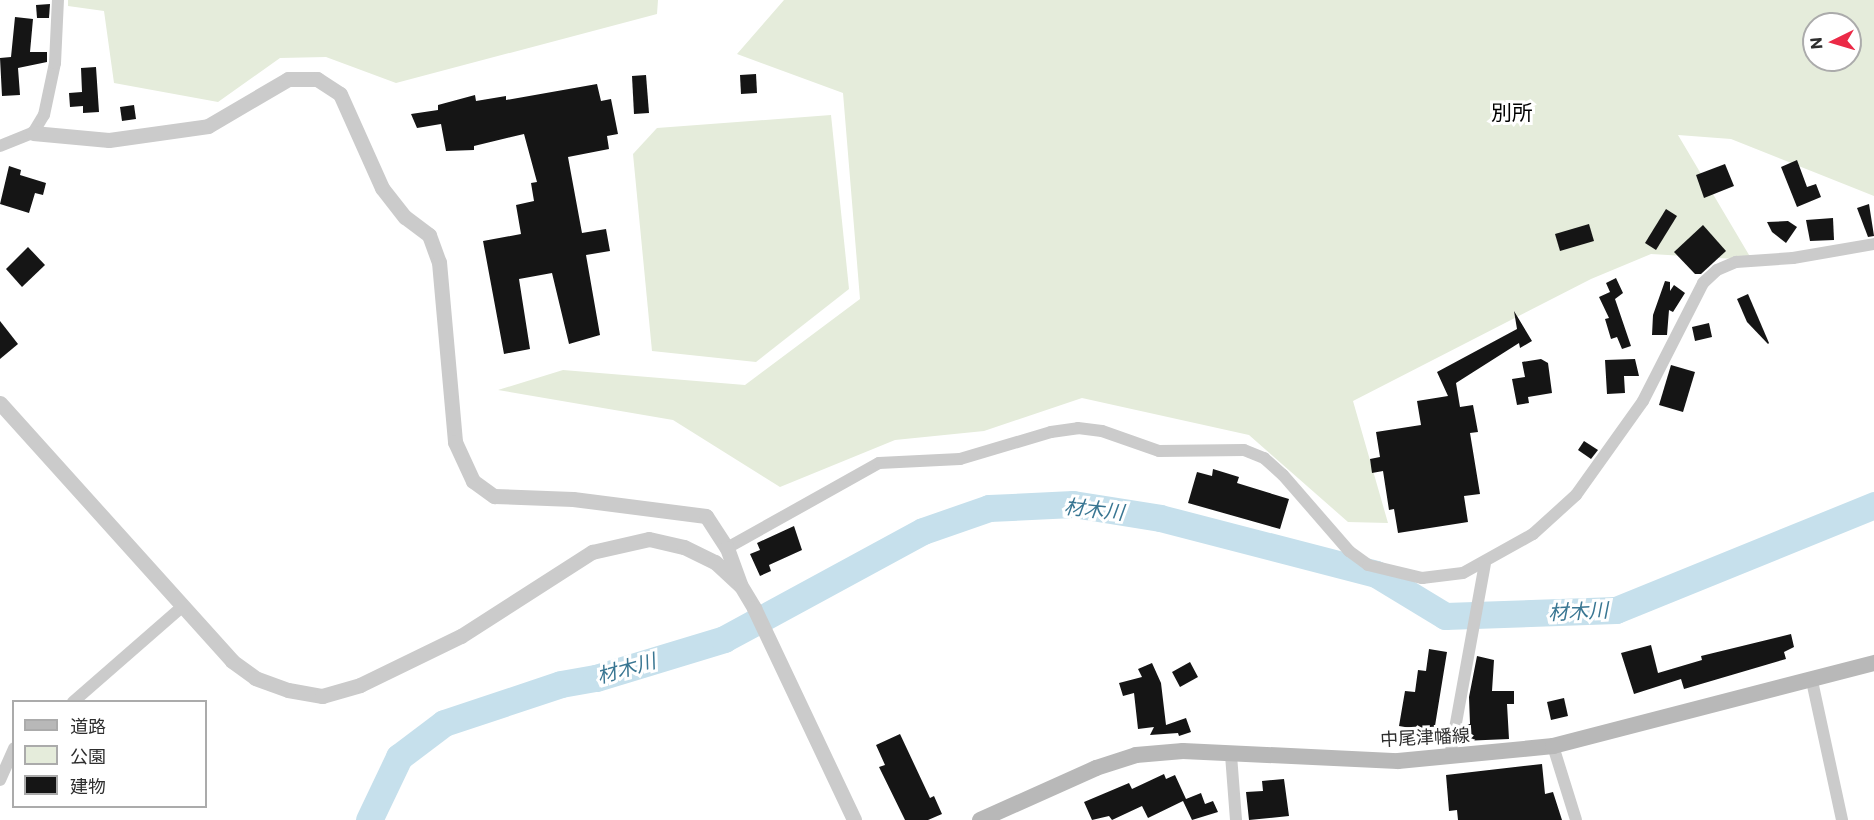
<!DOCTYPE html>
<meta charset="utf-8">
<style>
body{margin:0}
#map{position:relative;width:1874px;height:820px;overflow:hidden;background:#fff;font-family:Commissioner,"Noto Sans JP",sans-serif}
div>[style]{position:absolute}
.green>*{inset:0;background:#e5ecdb}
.river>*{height:27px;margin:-13.5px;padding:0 13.5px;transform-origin:13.5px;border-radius:13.5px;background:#c6e0ec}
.building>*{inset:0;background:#151515}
.minor>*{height:12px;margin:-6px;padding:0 6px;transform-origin:6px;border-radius:6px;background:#cbcbcb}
.tertiary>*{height:15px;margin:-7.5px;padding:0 7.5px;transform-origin:7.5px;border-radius:7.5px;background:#cbcbcb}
.secondary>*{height:16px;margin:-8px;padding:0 8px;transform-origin:8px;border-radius:8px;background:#b8b8b8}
span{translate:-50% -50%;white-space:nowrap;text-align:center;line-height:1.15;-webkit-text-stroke:6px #fff;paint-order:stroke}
.street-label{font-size:18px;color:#2e2e2e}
.water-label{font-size:20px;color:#397692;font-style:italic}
.quarter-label{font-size:21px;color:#000}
.legend{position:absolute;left:12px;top:700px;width:195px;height:108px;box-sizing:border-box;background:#fff;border:2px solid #ababab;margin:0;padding:8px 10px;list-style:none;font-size:18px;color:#2e2e2e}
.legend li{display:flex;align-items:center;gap:12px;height:30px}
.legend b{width:30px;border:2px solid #ababab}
.north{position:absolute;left:1802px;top:12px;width:60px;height:60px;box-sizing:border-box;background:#fff;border:2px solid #ababab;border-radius:50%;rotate:265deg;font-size:16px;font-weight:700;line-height:24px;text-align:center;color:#2e2e2e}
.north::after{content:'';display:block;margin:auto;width:21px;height:27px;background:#eb2a47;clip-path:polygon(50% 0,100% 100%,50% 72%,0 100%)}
</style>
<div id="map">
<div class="green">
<div style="clip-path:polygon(68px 0,658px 0,657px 14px,396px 83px,326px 57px,280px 58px,218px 102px,114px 83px,104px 11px,68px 6px)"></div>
<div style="clip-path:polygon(evenodd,784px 0,1874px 0,1874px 196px,1731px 139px,1678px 135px,1752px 260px,1651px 254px,1591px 279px,1353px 401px,1388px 523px,1348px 522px,1249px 435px,1082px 398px,984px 431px,895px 440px,780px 487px,673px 420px,498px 390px,563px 370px,745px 385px,860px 299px,843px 93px,737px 54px,784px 0,1814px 24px,1850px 24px,1850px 60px,1814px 60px,1814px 24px)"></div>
<div style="clip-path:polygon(831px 115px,849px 289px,756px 362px,652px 351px,633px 154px,657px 128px)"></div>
</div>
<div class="river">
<div style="left:369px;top:820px;width:70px;rotate:-64.5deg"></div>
<div style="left:399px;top:757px;width:56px;rotate:-37.1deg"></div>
<div style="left:444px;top:723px;width:123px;rotate:-18.4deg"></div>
<div style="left:561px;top:684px;width:36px;rotate:-10deg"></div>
<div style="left:596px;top:678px;width:134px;rotate:-16.9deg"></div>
<div style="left:724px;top:639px;width:226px;rotate:-28.5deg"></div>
<div style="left:923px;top:531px;width:70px;rotate:-19.2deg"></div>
<div style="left:989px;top:508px;width:84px;rotate:-2.7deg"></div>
<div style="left:1073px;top:504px;width:88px;rotate:9.1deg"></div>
<div style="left:1160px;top:518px;width:223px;rotate:14.5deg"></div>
<div style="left:1376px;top:574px;width:81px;rotate:31.3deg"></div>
<div style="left:1445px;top:616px;width:171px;rotate:-2deg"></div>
<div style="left:1616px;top:610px;width:279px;rotate:-22.1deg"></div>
</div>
<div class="building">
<div style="clip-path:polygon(50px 4px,49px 18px,37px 18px,36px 5px)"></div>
<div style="clip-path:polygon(15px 17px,33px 19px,30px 52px,47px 52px,47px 62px,18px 68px,20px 95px,2px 96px,0 58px,11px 57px)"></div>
<div style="clip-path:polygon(96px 67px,99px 112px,83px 113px,83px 106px,70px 107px,69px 93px,82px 92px,81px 68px)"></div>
<div style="clip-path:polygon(756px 74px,757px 93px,741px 94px,740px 75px)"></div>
<div style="clip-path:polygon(646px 75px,649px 113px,634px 114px,632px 76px)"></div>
<div style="clip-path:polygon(597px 84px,601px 101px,611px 99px,618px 134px,607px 136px,609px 149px,568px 157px,582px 233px,606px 229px,610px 251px,586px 255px,600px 335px,569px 344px,552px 273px,519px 279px,530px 349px,504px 354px,483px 241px,521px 234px,516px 205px,534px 201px,531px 183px,537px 182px,524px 134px,474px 146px,474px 150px,446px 151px,441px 124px,417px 128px,411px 114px,438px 110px,438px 105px,475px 95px,476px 101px,506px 96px,506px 100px)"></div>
<div style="clip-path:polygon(134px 105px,136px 119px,122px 121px,120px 107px)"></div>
<div style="clip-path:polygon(1797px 160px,1807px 187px,1816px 184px,1821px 197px,1797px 207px,1781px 167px)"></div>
<div style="clip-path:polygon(1725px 164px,1734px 186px,1704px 198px,1696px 175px)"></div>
<div style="clip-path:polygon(9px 166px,21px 170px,20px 175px,46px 183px,43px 195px,35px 193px,29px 213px,0 204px)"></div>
<div style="clip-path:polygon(1869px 204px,1874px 236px,1868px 237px,1857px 208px)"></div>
<div style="clip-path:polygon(1666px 209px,1677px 216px,1656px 250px,1645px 243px)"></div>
<div style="clip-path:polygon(1833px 218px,1834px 240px,1810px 241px,1806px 220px)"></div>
<div style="clip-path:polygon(1788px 221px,1797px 227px,1786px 243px,1772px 232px,1767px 222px)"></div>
<div style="clip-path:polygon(1589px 224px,1594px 241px,1560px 251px,1555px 234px)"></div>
<div style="clip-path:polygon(1703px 225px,1726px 251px,1701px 274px,1695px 274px,1674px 252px)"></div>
<div style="clip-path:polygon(28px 247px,45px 265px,22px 287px,6px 269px)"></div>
<div style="clip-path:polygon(1616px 278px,1623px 293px,1615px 299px,1631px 346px,1622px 349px,1617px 337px,1611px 339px,1605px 319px,1609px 318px,1599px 297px,1610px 292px,1606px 283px)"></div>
<div style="clip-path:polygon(1665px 281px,1670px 282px,1670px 291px,1674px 285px,1685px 293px,1673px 312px,1669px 310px,1667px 335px,1652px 335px,1653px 315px)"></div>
<div style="clip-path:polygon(1748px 294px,1769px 343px,1768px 344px,1747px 322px,1737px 299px)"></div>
<div style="clip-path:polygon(1514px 311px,1532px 341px,1520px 348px,1519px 343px,1456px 383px,1460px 407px,1473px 405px,1478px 432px,1470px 433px,1480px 494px,1464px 496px,1468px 522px,1398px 533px,1394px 509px,1389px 510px,1383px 471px,1372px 473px,1370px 459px,1380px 457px,1376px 432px,1421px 425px,1417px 401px,1448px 396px,1437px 372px,1517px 329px)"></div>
<div style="clip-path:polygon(0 321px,18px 344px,0 359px)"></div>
<div style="clip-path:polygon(1709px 323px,1712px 337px,1695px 341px,1692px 327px)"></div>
<div style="clip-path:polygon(1541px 359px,1548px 363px,1552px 393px,1528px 397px,1529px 403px,1517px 405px,1512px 379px,1525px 377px,1522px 362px)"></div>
<div style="clip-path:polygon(1635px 359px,1639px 376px,1624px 376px,1625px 393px,1607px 394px,1605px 360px)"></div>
<div style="clip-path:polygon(1671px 365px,1695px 372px,1683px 412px,1659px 405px)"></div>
<div style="clip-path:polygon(1584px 441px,1598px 450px,1591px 459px,1578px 450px)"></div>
<div style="clip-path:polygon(1213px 469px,1239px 477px,1237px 483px,1289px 499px,1280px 529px,1188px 503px,1197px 472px,1212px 476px)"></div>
<div style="clip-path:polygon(794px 526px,802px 550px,769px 565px,771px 571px,760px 576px,750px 554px,760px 550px,757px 543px)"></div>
<div style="clip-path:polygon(1791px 634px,1794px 647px,1784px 652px,1786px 659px,1684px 689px,1681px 679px,1634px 694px,1621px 653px,1651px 645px,1658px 673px,1702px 660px,1701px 656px)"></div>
<div style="clip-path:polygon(1429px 649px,1447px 652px,1434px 732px,1399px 726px,1405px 691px,1415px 692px,1418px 670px,1426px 671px)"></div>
<div style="clip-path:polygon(1477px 656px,1494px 660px,1492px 691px,1514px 691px,1514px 704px,1507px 704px,1509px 739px,1462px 741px,1464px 724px,1470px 724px,1469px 697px)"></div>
<div style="clip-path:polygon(1190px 662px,1198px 677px,1180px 687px,1172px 672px)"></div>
<div style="clip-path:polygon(1152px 663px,1161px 683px,1166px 725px,1186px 718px,1191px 732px,1179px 736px,1178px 733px,1150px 735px,1154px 727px,1138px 729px,1134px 693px,1123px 696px,1119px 683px,1142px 677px,1138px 669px)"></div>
<div style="clip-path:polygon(1564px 698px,1568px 716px,1551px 720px,1547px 702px)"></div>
<div style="clip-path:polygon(900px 734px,930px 798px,934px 796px,942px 814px,928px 820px,905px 820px,879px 767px,885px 765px,876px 745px)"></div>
<div style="clip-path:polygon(1542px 764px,1545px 794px,1553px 792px,1562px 820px,1458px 820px,1457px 810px,1449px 811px,1446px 775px)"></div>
<div style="clip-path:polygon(1164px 774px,1166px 779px,1175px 775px,1186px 799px,1201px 793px,1205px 804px,1213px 801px,1218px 812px,1192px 820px,1183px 801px,1148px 818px,1142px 806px,1112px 820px,1109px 816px,1092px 820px,1084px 802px,1129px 783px,1132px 789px)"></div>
<div style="clip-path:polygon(1284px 779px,1289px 816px,1249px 820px,1246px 792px,1263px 791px,1262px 781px)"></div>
</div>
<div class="minor">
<div style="left:0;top:146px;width:35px;rotate:-22deg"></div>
<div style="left:33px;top:133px;width:21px;rotate:-59deg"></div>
<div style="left:44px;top:115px;width:53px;rotate:-78.1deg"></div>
<div style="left:55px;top:63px;width:63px;rotate:-87.3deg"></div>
<div style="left:727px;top:548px;width:174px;rotate:-29.2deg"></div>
<div style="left:879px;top:463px;width:81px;rotate:-2.8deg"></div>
<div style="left:960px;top:459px;width:95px;rotate:-16.5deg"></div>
<div style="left:1051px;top:432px;width:27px;rotate:-8deg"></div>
<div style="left:1078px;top:428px;width:24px;rotate:7deg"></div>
<div style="left:1102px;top:431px;width:60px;rotate:19.3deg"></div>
<div style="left:1159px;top:451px;width:85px;rotate:-0.7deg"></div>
<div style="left:1244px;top:450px;width:22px;rotate:22deg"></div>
<div style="left:1264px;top:458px;width:25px;rotate:42deg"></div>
<div style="left:1283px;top:475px;width:101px;rotate:49deg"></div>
<div style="left:1349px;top:551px;width:24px;rotate:36deg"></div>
<div style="left:1368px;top:565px;width:56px;rotate:13.5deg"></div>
<div style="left:1422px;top:578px;width:41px;rotate:-7deg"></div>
<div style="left:1463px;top:573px;width:80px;rotate:-29.1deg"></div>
<div style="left:1533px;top:534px;width:58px;rotate:-42.2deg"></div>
<div style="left:1576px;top:495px;width:115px;rotate:-54.5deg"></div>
<div style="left:1643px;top:401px;width:132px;rotate:-63deg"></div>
<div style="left:1703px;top:283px;width:19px;rotate:-43deg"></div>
<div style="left:1717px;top:270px;width:21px;rotate:-23deg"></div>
<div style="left:1736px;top:262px;width:57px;rotate:-4deg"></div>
<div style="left:1793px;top:258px;width:82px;rotate:-9.8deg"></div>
<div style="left:1812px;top:681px;width:142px;rotate:77.8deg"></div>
<div style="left:73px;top:702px;width:146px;rotate:-41.1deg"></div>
<div style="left:1553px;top:746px;width:77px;rotate:72.7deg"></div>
<div style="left:1231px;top:755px;width:65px;rotate:85.6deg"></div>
<div style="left:1450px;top:756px;width:195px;rotate:-79.7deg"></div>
<div style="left:0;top:780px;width:35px;rotate:-66deg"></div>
</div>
<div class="tertiary">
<div style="left:33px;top:133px;width:76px;rotate:5.3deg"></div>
<div style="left:109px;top:140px;width:100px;rotate:-8deg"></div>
<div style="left:208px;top:126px;width:93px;rotate:-30.4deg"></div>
<div style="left:288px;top:79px;width:29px"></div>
<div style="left:317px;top:79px;width:27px;rotate:33deg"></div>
<div style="left:340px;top:94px;width:103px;rotate:65.9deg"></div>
<div style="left:382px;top:188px;width:37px;rotate:52deg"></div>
<div style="left:405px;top:217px;width:30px;rotate:37deg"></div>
<div style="left:429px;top:235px;width:29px;rotate:70deg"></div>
<div style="left:439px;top:262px;width:181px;rotate:84.9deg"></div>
<div style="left:455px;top:442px;width:43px;rotate:65.2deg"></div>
<div style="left:473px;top:481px;width:26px;rotate:36deg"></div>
<div style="left:494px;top:496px;width:79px;rotate:2.2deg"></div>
<div style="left:573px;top:499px;width:134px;rotate:7.3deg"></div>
<div style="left:706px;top:516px;width:38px;rotate:57deg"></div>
<div style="left:727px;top:548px;width:38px;rotate:70deg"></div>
<div style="left:0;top:403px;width:347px;rotate:48deg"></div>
<div style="left:232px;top:661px;width:29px;rotate:36deg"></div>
<div style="left:255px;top:678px;width:35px;rotate:20deg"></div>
<div style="left:288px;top:690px;width:35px;rotate:10deg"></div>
<div style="left:322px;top:696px;width:40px;rotate:-16deg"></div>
<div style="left:360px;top:685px;width:112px;rotate:-25.9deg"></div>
<div style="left:461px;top:636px;width:156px;rotate:-32.7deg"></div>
<div style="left:592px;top:552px;width:58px;rotate:-12.8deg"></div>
<div style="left:649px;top:539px;width:36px;rotate:13deg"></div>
<div style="left:684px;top:547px;width:34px;rotate:26deg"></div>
<div style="left:715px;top:562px;width:35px;rotate:43deg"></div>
<div style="left:741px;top:586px;width:26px;rotate:59deg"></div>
<div style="left:754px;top:608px;width:234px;rotate:64.7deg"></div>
</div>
<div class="secondary">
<div style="left:980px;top:820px;width:127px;rotate:-24.1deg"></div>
<div style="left:1096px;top:768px;width:42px;rotate:-18deg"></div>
<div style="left:1136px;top:755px;width:47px;rotate:-4.9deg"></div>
<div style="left:1183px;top:751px;width:215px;rotate:2.7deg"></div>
<div style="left:1398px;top:761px;width:156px;rotate:-5.5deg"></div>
<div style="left:1553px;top:746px;width:332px;rotate:-14.5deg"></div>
</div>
<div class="street-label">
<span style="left:1425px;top:737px;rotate:-3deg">中尾津幡線</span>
</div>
<div class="water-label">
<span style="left:1094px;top:509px;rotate:6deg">材木川</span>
<span style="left:1578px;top:611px;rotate:-3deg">材木川</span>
<span style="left:626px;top:668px;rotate:-16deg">材木川</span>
</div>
<div class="quarter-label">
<span style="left:1512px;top:112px">別所</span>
</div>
<ul class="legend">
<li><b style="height:8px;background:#b8b8b8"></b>道路</li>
<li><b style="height:16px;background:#e5ecdb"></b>公園</li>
<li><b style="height:16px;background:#151515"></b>建物</li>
</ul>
<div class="north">N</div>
</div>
